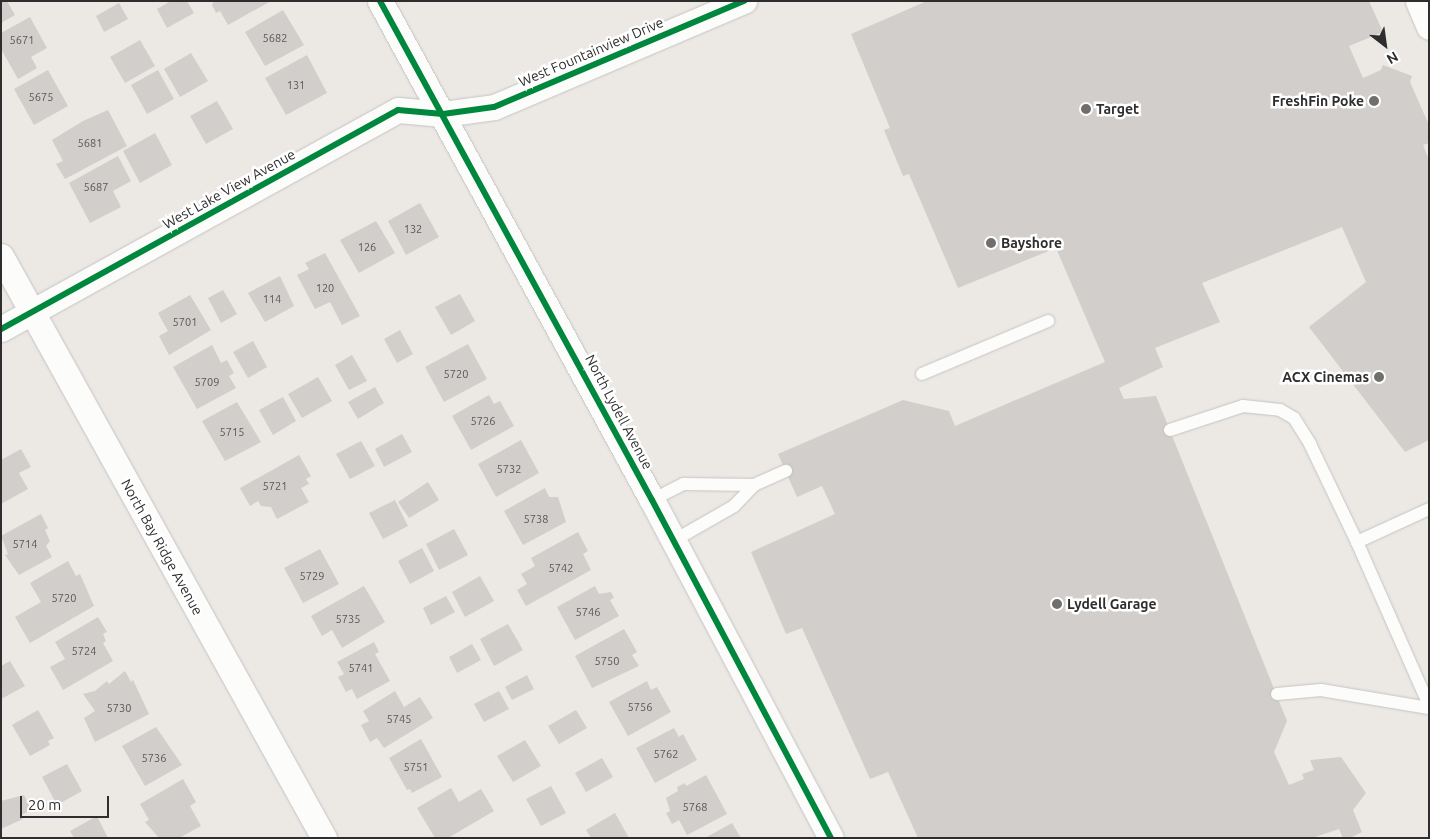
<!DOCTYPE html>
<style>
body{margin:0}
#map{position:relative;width:1430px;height:839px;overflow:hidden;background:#ece8e4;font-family:Ubuntu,sans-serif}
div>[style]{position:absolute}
.building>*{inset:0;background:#d1cecb}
.roads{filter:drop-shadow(0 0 1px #c5c4c5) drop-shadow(0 0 1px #c5c4c5)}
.lane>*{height:12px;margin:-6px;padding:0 6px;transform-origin:6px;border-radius:6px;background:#fcfcfb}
.street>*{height:25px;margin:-12.5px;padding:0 12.5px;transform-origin:12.5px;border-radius:12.5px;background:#fcfcfb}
.cycleway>*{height:6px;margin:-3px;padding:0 3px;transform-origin:3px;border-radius:3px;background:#00873e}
.dots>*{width:14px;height:14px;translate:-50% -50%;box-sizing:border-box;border:2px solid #fff;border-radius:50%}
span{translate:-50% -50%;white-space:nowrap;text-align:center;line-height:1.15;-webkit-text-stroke:5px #fff;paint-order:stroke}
.number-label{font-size:11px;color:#585857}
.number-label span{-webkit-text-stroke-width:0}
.street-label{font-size:14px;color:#2e2e2e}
.poi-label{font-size:14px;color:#2e2e2e;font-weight:700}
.right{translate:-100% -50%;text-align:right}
.left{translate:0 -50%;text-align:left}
.frame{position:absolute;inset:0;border:2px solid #2e2e2e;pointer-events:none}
.north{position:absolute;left:1360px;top:20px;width:50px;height:50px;-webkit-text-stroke:4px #fff;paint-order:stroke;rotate:150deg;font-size:14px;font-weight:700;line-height:20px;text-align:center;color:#2e2e2e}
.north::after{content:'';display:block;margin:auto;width:18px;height:22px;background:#2e2e2e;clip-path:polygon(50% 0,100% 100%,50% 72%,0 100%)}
.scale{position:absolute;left:20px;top:796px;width:89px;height:22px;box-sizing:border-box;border:2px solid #2e2e2e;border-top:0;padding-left:6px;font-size:15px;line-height:18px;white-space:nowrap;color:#2e2e2e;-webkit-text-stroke:4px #fff;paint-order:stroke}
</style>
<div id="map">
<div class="building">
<div style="clip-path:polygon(1px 1px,7px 1px,15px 15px,1px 23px)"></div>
<div style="clip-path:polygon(171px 1px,187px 1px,194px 13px,167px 28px,157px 9px)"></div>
<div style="clip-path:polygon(214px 1px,271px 1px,228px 25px,220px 11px,216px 13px,212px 5px)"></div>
<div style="clip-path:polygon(927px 1px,1369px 1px,1383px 32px,1349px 46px,1363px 78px,1381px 70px,1383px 65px,1412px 76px,1410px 82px,1429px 125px,1429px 143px,1423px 145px,1429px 160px,1429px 440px,1405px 452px,1309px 327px,1366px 282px,1342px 227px,1202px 283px,1220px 322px,1155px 348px,1163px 367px,1119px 388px,1124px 399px,1156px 396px,1287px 721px,1274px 752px,1289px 785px,1304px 779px,1302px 774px,1314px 770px,1310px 760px,1341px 757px,1366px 793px,1353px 810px,1362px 832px,1350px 838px,1343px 838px,1339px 829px,1312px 838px,918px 838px,888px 772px,870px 779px,802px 628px,786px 634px,751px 552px,835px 514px,822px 486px,797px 497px,778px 454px,903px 400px,949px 411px,955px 426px,1105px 362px,1056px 248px,958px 288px,909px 174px,903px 176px,884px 130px,890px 128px,851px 34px)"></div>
<div style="clip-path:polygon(119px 3px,128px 19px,104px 32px,96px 16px)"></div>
<div style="clip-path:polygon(283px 10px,304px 45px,265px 66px,245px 32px)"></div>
<div style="clip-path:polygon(30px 17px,47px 48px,31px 57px,37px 68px,18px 79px,1px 49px,1px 33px)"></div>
<div style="clip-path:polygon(140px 40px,155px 66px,125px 83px,110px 57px)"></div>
<div style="clip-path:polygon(191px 53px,208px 81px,180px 97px,164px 69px)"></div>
<div style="clip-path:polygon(307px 55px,327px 93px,286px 115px,265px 78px)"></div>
<div style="clip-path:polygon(48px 70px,68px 106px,34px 125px,14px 89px)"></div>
<div style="clip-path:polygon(158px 70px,174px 99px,147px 114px,131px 85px)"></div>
<div style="clip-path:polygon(217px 101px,233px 129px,206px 144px,190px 116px)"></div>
<div style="clip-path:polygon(108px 110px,127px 146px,65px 179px,56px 164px,63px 161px,52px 140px,83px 121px)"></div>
<div style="clip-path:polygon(155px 133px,172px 165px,140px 183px,123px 151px)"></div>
<div style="clip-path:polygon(118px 156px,131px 181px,113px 191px,121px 207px,90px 223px,69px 183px)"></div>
<div style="clip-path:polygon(420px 203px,439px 237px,406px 255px,388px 221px)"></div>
<div style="clip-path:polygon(376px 221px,395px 253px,359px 273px,340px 240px)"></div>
<div style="clip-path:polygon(325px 253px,360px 316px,342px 325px,330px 302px,315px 309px,297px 275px,309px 269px,305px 263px)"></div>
<div style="clip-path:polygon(280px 276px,294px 306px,265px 322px,248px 293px)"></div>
<div style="clip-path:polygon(223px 290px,237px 314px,221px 323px,208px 298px)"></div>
<div style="clip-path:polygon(460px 294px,475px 321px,451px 335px,435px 307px)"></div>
<div style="clip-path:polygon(190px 295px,211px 330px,169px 355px,159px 336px,168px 331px,158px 313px)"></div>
<div style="clip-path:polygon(400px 330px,413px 354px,397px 363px,384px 339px)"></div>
<div style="clip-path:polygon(253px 341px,267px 367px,248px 378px,233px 352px)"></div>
<div style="clip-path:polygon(468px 344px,487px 379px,444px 402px,425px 367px)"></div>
<div style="clip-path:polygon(212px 345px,221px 363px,227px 360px,234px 373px,229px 376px,236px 388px,197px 409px,173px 367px)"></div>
<div style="clip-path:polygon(352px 355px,367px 381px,349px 390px,335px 365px)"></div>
<div style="clip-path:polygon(318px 377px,332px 401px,302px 418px,288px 394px)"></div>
<div style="clip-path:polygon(375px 387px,384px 403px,358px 419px,348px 402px)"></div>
<div style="clip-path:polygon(489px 395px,494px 404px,500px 401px,514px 426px,471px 450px,452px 416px)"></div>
<div style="clip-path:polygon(283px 397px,296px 421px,273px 435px,259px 410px)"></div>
<div style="clip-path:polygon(237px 402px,261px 442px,225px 461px,202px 421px)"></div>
<div style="clip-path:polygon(402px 434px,412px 452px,384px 467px,375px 449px)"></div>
<div style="clip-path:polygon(521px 440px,539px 473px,496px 497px,478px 464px)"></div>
<div style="clip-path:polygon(361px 441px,375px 466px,350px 479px,336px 454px)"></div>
<div style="clip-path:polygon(21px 449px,31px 467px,19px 473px,28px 489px,1px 504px,1px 460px)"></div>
<div style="clip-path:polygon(299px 455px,311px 476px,306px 479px,309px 484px,301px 488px,309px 502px,277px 519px,271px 507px,261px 506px,258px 501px,250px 506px,240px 488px)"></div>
<div style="clip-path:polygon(428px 482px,439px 500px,409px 518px,398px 502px)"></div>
<div style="clip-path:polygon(545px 488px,549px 497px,558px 497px,566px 522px,523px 545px,504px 511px)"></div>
<div style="clip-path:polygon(395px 500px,408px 526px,383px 539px,369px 513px)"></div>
<div style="clip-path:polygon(41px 514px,48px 528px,45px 530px,50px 541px,46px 546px,52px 557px,19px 575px,5px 555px,8px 554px,1px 536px)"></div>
<div style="clip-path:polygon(454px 529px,468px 555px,439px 570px,426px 544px)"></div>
<div style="clip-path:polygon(578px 532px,588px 551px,583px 554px,591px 570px,526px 606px,517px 590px,527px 584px,521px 574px,535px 566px,531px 558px)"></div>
<div style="clip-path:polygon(422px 548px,434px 571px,410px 584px,398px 561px)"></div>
<div style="clip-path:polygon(320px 549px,339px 584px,303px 603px,284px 568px)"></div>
<div style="clip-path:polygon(68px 561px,76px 576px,80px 574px,94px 606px,30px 643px,15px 617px,41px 602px,30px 583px)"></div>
<div style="clip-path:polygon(480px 576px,494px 601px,465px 617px,452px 592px)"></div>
<div style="clip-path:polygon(364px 586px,385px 622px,342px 648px,332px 630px,322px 636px,311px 616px)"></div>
<div style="clip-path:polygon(595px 586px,599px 594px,611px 592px,614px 598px,610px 600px,619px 616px,575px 640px,557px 607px)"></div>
<div style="clip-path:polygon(446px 596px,455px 612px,431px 625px,423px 608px)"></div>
<div style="clip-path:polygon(98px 617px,107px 632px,103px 634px,106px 641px,103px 643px,113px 661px,63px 690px,50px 667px,65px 659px,55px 642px)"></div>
<div style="clip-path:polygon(508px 624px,523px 650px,494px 666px,480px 639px)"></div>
<div style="clip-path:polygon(624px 629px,637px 652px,632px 655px,639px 666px,592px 688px,575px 656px)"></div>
<div style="clip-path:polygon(374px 642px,379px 652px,375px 654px,390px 681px,357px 699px,352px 689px,346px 692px,338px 677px,344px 674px,337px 662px)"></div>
<div style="clip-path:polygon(472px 644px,481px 660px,457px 673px,449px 657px)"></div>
<div style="clip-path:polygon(10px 661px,25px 686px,1px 699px,1px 666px)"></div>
<div style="clip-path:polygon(125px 671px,131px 682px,133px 680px,149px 714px,95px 742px,84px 718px,95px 711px,83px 694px,95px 691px,107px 681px,109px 684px)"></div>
<div style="clip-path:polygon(527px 675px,534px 689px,512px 700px,505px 687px)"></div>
<div style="clip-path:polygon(647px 681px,651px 690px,657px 687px,671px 712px,628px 736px,609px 702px)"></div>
<div style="clip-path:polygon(395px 691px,404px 707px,420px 697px,433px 718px,384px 748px,377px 738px,370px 742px,361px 725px,369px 721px,363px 711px)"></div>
<div style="clip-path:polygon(499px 691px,509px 709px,484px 722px,474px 704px)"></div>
<div style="clip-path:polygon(38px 710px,54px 738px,48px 741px,50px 745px,30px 756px,12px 725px)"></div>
<div style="clip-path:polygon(576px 710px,587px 728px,559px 744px,548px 726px)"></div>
<div style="clip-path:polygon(156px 727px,182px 765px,145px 786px,122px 746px)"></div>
<div style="clip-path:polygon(674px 728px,679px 737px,683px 734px,697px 760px,655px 783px,636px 748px)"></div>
<div style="clip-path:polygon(421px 739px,442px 777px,412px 793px,410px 789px,407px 790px,389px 758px)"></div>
<div style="clip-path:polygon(525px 740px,541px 766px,513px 782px,497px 756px)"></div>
<div style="clip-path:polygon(602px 758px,613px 777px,586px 792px,575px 773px)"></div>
<div style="clip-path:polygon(67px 764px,82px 791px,57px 805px,42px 777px)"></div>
<div style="clip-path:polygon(706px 775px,727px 814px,687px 835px,679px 820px,672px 824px,666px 813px,670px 811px,666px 798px,678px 791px,677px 787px,685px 783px,686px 786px)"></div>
<div style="clip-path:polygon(183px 779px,196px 802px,190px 806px,201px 826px,179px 838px,159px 838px,145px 822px,149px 820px,140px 804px)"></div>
<div style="clip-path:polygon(551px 786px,566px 813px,541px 826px,526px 799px)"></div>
<div style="clip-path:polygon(451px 788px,459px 802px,481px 789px,494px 811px,448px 838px,435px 838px,417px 808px)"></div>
<div style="clip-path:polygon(24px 795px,32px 810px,21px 815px,23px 819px,1px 829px,1px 801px)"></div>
<div style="clip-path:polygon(615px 813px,629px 838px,591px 838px,586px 830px)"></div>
<div style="clip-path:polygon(97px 816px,108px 838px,74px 838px,70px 831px)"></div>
<div style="clip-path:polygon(732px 823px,741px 838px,705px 838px)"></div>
</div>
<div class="roads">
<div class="lane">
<div style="left:922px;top:374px;width:137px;rotate:-22.8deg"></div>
<div style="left:1170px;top:430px;width:77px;rotate:-18.2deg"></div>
<div style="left:1243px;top:406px;width:37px;rotate:6deg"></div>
<div style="left:1280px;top:410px;width:16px;rotate:30deg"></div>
<div style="left:1294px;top:418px;width:31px;rotate:58deg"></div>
<div style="left:1310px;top:444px;width:109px;rotate:64.4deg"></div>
<div style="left:1357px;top:542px;width:178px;rotate:66.2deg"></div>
<div style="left:652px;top:500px;width:36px;rotate:-27deg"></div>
<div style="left:684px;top:484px;width:70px;rotate:0.8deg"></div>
<div style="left:673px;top:541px;width:70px;rotate:-29.8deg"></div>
<div style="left:734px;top:506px;width:29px;rotate:-46deg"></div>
<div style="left:754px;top:485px;width:35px;rotate:-24deg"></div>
<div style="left:1357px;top:542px;width:79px;rotate:-24.6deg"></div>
<div style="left:1277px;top:694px;width:44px;rotate:-5.2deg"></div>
<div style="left:1321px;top:690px;width:109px;rotate:9.5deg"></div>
</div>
<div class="street">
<div style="left:380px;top:1px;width:568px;rotate:61.41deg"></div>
<div style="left:652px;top:500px;width:382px;rotate:62.1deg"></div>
<div style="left:1418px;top:1px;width:28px;rotate:67deg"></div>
<div style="left:1px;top:256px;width:666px;rotate:60.97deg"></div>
<div style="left:1px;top:329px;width:453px;rotate:-28.9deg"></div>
<div style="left:398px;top:110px;width:45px;rotate:5.1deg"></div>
<div style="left:443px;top:114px;width:51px;rotate:-7.8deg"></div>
<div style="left:494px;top:107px;width:272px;rotate:-23deg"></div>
</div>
</div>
<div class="cycleway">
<div style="left:380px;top:1px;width:568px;rotate:61.41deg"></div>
<div style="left:652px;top:500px;width:382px;rotate:62.1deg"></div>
<div style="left:1px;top:329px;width:453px;rotate:-28.9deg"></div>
<div style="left:398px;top:110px;width:45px;rotate:5.1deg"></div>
<div style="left:443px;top:114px;width:51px;rotate:-7.8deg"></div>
<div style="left:494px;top:107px;width:272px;rotate:-23deg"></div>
</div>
<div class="dots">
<div style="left:1374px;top:101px;background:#706f6e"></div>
<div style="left:1086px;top:109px;background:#706f6e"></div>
<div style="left:991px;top:243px;background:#706f6e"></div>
<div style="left:1379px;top:377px;background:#706f6e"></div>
<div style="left:1057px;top:604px;background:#706f6e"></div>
</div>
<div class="number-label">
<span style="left:275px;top:38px">5682</span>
<span style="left:22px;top:40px">5671</span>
<span style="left:296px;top:85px">131</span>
<span style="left:41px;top:97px">5675</span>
<span style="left:90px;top:143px">5681</span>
<span style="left:96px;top:187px">5687</span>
<span style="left:413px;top:229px">132</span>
<span style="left:367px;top:247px">126</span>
<span style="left:325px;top:288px">120</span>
<span style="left:272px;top:299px">114</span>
<span style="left:185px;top:322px">5701</span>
<span style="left:456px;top:374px">5720</span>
<span style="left:207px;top:382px">5709</span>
<span style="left:483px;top:421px">5726</span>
<span style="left:232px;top:432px">5715</span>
<span style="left:509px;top:469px">5732</span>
<span style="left:275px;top:486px">5721</span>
<span style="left:536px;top:519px">5738</span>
<span style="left:25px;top:544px">5714</span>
<span style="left:561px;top:568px">5742</span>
<span style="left:312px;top:576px">5729</span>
<span style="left:64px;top:598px">5720</span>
<span style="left:588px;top:612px">5746</span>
<span style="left:348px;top:619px">5735</span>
<span style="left:84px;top:651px">5724</span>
<span style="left:607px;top:661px">5750</span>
<span style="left:361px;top:668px">5741</span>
<span style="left:640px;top:707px">5756</span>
<span style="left:119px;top:708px">5730</span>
<span style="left:399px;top:719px">5745</span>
<span style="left:666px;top:754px">5762</span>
<span style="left:154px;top:758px">5736</span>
<span style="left:416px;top:767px">5751</span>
<span style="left:695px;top:807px">5768</span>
</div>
<div class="street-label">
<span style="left:591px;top:52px;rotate:-23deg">West Fountainview Drive</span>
<span style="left:229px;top:189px;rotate:-29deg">West Lake View Avenue</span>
<span style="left:619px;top:412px;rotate:62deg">North Lydell Avenue</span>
<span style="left:162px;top:547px;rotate:61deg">North Bay Ridge Avenue</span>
</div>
<div class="poi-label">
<span class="right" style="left:1364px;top:101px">FreshFin Poke</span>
<span class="left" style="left:1096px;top:109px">Target</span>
<span class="left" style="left:1001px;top:243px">Bayshore</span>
<span class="right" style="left:1369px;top:377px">ACX Cinemas</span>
<span class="left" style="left:1067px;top:604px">Lydell Garage</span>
</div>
<div class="frame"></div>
<div class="north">N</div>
<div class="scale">20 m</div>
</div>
